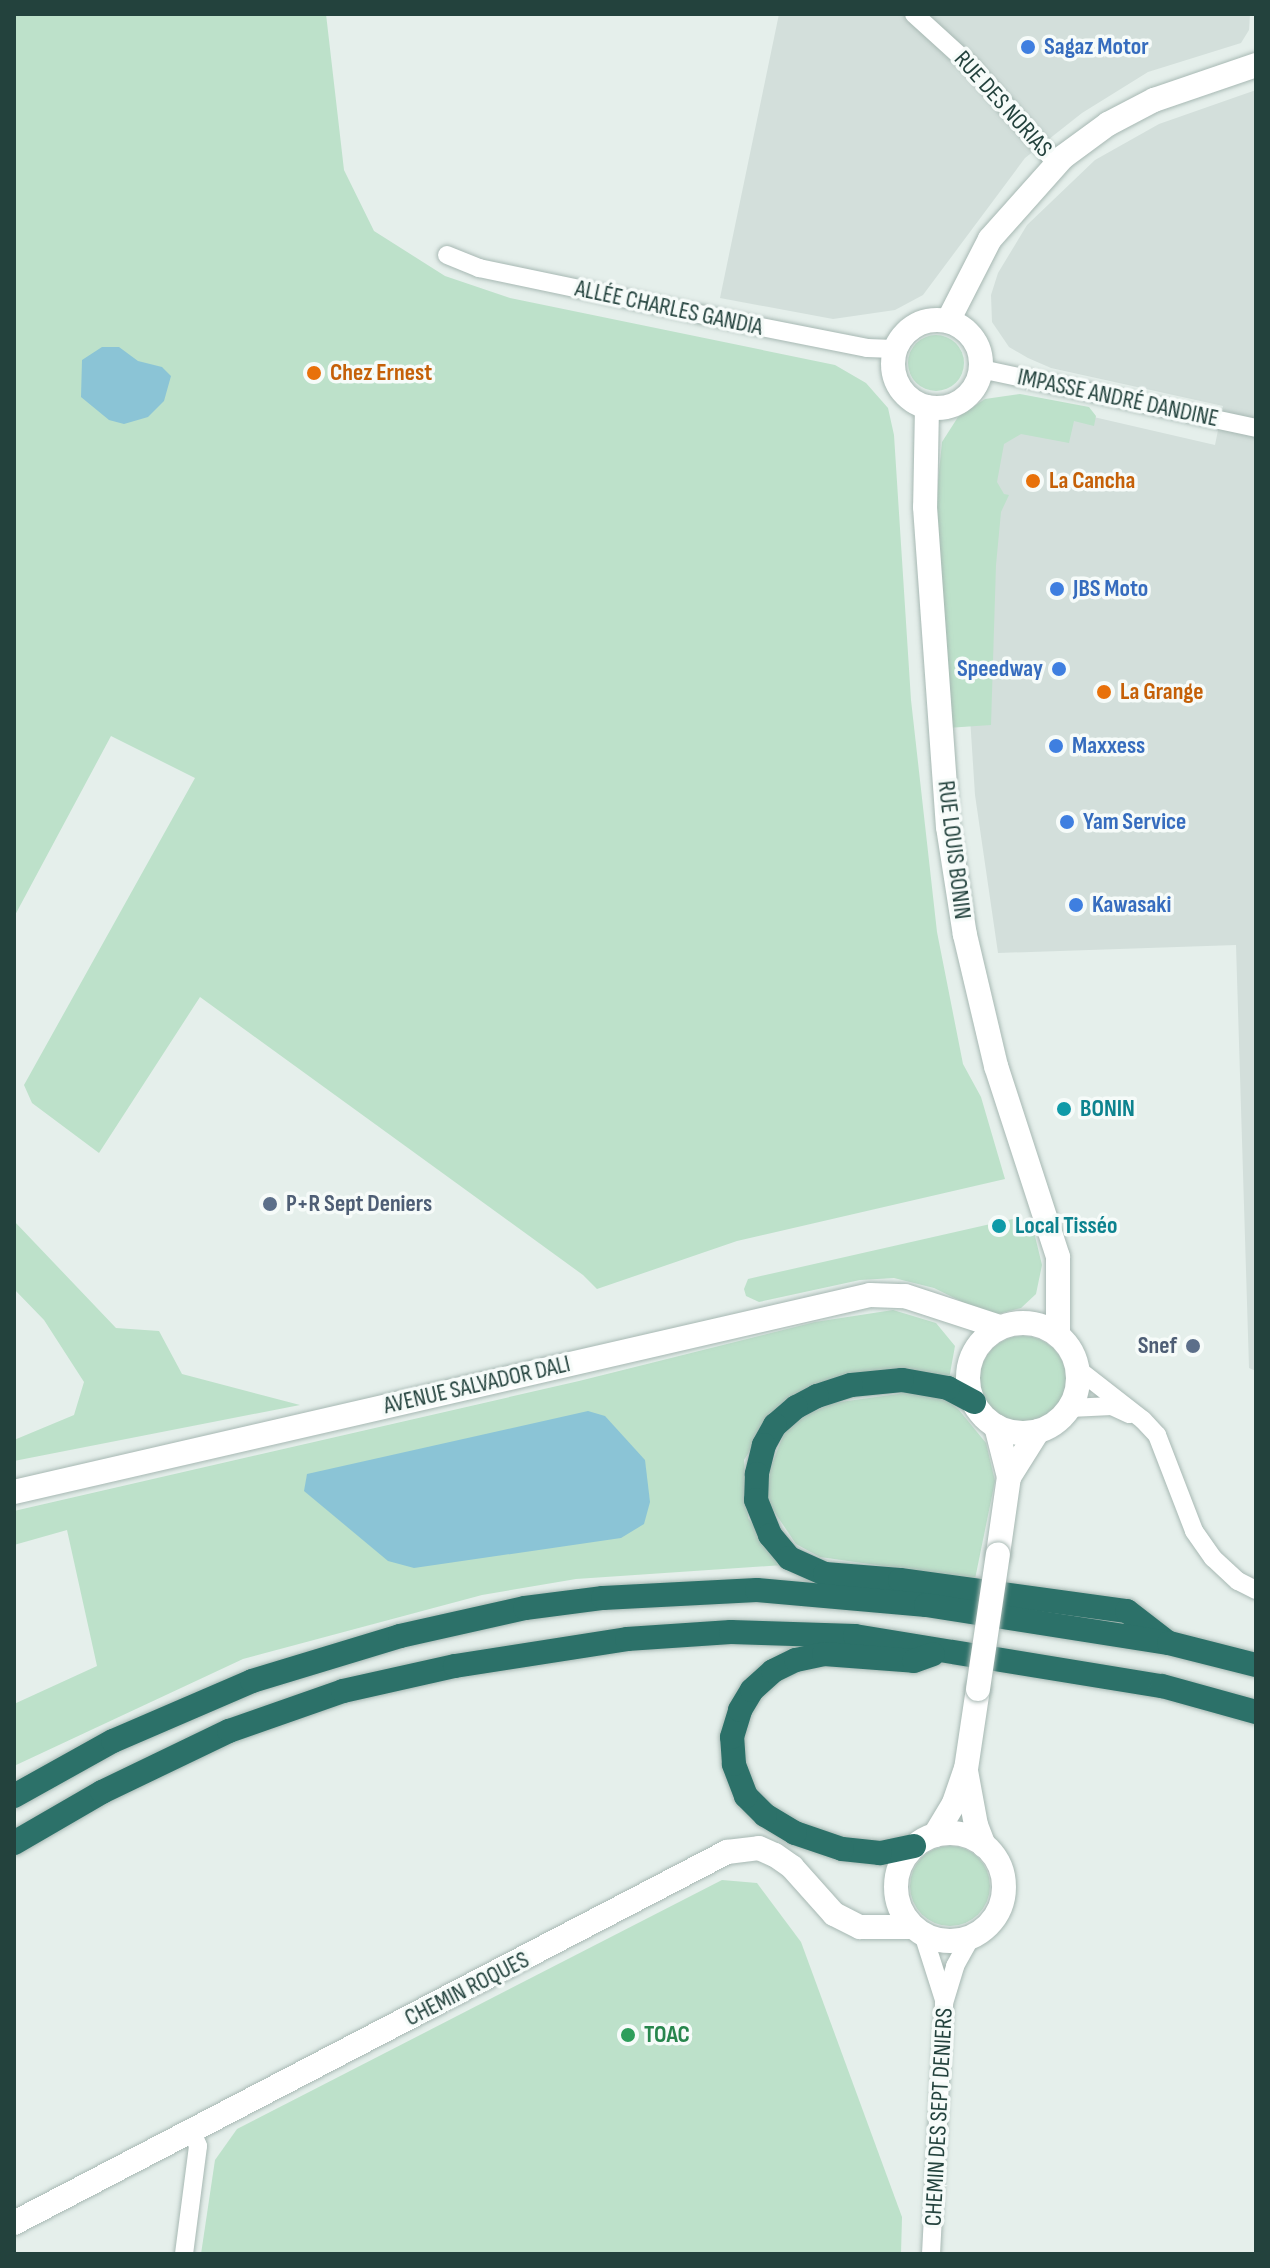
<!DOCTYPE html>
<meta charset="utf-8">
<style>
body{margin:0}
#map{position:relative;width:1270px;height:2268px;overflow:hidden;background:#e5efeb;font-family:"Sofia Sans Condensed",sans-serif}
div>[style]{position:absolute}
.built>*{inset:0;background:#d3dfdb}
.green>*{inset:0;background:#bde1ca}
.round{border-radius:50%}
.water>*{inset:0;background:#8bc4d6}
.roads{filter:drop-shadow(0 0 2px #a7b8b3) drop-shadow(0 0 2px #a7b8b3)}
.minor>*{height:18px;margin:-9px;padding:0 9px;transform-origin:9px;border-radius:9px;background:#fff}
.tertiary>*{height:24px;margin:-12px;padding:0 12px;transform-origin:12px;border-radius:12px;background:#fff}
.tertiary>.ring{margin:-12px;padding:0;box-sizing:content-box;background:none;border:24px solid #fff;border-radius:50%}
.motorway>*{height:24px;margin:-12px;padding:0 12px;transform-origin:12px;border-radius:12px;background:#2c7169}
.bridges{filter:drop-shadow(0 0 2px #a7b8b3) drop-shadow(0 0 2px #a7b8b3)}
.tertiary-bridge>*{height:24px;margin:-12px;padding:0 12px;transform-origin:12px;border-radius:12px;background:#fff}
.dots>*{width:22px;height:22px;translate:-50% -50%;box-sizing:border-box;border:4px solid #f6fbf9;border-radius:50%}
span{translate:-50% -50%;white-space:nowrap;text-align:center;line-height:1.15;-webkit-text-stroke:7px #f6fbf9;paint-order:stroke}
.shop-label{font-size:24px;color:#366cbe;font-weight:700}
.left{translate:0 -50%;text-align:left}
.right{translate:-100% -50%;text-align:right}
.street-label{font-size:24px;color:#23423d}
.food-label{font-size:24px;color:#c56008;font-weight:700}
.culture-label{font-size:24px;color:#0d838f;font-weight:700}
.service-label{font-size:24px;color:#4e5e75;font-weight:700}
.leisure-label{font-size:24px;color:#27864d;font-weight:700}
.frame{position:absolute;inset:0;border:16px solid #23423d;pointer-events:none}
</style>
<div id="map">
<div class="built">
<div style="clip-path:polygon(779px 14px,1250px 14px,1249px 30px,1241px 43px,1148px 72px,1082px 113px,1025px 158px,923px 295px,895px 310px,833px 319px,720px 298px)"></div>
<div style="clip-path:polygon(1256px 90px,1256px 1371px,1249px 1368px,1236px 945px,998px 953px,975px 795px,966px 655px,978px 412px,1033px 403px,1215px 445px,1223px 406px,1051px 368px,1028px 358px,1009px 347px,992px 322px,991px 295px,998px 273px,1027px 225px,1095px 160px,1159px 124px)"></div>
</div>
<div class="green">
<div style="clip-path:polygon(14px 14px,326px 14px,344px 170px,374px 231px,445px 276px,510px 298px,835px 365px,866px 383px,888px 408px,894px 435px,911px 700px,937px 932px,963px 1064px,981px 1097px,1005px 1179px,737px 1241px,597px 1289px,583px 1275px,200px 997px,99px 1153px,32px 1103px,24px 1085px,195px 778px,111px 736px,14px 917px)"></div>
<div class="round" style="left:908px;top:335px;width:56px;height:56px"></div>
<div style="clip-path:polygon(1020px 394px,1089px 407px,1096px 416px,1094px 426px,1074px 421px,1069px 443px,1021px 434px,1004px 444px,997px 482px,1004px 494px,1009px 495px,1001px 512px,996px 565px,991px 725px,947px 728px,935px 513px,942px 442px,958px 417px,985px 399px)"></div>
<div style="clip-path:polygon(1017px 1218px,1025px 1222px,1034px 1232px,1042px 1265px,1036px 1294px,1021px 1308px,998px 1314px,983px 1312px,934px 1288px,894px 1278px,860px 1280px,759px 1302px,746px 1296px,744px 1289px,748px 1279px)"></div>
<div style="clip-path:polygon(14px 1221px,116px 1328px,159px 1331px,182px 1374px,300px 1405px,14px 1461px,14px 1440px,74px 1415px,84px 1382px,44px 1320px,14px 1289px)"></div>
<div style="clip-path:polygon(893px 1310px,936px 1323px,955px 1346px,949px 1379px,896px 1372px,828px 1380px,779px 1405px,744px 1460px,748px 1518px,783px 1565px,576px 1579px,482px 1595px,243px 1659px,14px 1766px,14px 1704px,97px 1666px,67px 1530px,14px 1545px,14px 1511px,579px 1381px,815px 1322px)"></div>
<div class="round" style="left:980px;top:1336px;width:86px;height:86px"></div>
<div style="clip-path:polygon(913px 1388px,936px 1391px,959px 1410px,986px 1443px,995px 1481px,975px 1579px,820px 1557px,796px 1544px,769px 1504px,766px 1479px,785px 1431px,808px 1414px,833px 1403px,898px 1394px)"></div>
<div class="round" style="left:910px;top:1846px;width:80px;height:80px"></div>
<div style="clip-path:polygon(722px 1880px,757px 1883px,801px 1942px,902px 2217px,901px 2254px,201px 2254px,215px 2160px,237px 2129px)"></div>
</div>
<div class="water">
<div style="clip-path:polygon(102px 347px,119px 347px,138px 361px,162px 367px,171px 376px,164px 401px,148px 417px,124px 424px,109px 420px,81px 397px,82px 360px)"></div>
<div style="clip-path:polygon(588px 1411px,605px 1416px,645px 1460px,650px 1502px,644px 1524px,621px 1538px,414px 1568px,388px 1561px,304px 1491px,307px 1474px)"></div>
</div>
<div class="roads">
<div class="minor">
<div style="left:914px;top:14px;width:76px;rotate:42.3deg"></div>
<div style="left:970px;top:65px;width:130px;rotate:48.7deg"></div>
<div style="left:447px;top:255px;width:35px;rotate:22deg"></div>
<div style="left:479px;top:268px;width:278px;rotate:11.8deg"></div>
<div style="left:751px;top:325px;width:118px;rotate:11.2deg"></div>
<div style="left:867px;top:348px;width:27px;rotate:2deg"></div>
<div style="left:981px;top:369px;width:281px;rotate:12.1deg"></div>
<div style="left:1079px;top:1370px;width:81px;rotate:38deg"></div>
<div style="left:1143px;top:1420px;width:21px;rotate:47deg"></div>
<div style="left:1157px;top:1435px;width:103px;rotate:68.9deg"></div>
<div style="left:1194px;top:1531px;width:33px;rotate:55deg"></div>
<div style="left:1213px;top:1558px;width:34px;rotate:43deg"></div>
<div style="left:1238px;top:1581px;width:20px;rotate:27deg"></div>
<div style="left:1070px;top:1408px;width:42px;rotate:-2.7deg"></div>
<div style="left:1112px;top:1406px;width:19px;rotate:25deg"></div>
<div style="left:923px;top:1934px;width:69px;rotate:72.3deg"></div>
<div style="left:184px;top:2254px;width:109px;rotate:-82.6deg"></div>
<div style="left:198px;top:2146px;width:16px;rotate:-112deg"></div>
<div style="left:931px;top:2254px;width:251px;rotate:-87deg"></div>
<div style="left:944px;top:2003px;width:39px;rotate:-73deg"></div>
<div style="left:955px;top:1966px;width:33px;rotate:-61deg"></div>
</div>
<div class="tertiary">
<div class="ring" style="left:893px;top:320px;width:64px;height:64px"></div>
<div style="left:948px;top:321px;width:92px;rotate:-62.9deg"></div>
<div style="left:990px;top:239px;width:110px;rotate:-48.3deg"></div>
<div style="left:1063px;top:157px;width:56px;rotate:-36.3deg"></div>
<div style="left:1108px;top:124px;width:52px;rotate:-27.6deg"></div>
<div style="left:1154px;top:100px;width:108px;rotate:-18.9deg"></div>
<div style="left:927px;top:407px;width:100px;rotate:91.1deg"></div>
<div style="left:925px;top:507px;width:321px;rotate:85.9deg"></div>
<div style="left:948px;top:827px;width:109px;rotate:81.1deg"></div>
<div style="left:965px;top:935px;width:135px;rotate:76.7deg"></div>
<div style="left:996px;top:1066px;width:201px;rotate:72deg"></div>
<div style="left:1058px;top:1257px;width:77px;rotate:90deg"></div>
<div class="ring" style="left:968px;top:1323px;width:86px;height:86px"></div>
<div style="left:996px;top:1426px;width:53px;rotate:75.7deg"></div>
<div style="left:14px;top:1492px;width:878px;rotate:-12.96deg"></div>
<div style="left:870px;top:1295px;width:35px;rotate:2deg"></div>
<div style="left:905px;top:1296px;width:100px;rotate:18.1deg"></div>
<div style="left:998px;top:1554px;width:78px;rotate:-81.9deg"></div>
<div style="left:1009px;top:1477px;width:54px;rotate:-57.8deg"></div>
<div style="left:966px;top:1771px;width:55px;rotate:79.5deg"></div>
<div style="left:976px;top:1825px;width:22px;rotate:69deg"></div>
<div class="ring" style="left:896px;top:1833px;width:84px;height:84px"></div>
<div style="left:935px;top:1835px;width:37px;rotate:-59deg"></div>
<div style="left:954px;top:1803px;width:36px;rotate:-71deg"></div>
<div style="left:966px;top:1769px;width:81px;rotate:-81.5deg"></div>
<div style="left:14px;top:2223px;width:804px;rotate:-27.49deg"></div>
<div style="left:727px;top:1852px;width:32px;rotate:-7deg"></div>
<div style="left:759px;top:1848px;width:17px;rotate:24deg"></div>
<div style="left:775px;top:1855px;width:21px;rotate:35deg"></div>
<div style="left:792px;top:1867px;width:63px;rotate:48.2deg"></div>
<div style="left:834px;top:1914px;width:29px;rotate:27deg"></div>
<div style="left:860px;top:1927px;width:53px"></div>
</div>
<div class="motorway">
<div style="left:974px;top:1402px;width:30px;rotate:-152deg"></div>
<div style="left:948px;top:1388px;width:47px;rotate:-170.1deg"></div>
<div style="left:902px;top:1380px;width:51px;rotate:174.4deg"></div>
<div style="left:851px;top:1385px;width:36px;rotate:162deg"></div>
<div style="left:817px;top:1396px;width:24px;rotate:152deg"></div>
<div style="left:796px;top:1407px;width:28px;rotate:139deg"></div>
<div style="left:775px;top:1425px;width:23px;rotate:119deg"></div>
<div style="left:764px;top:1445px;width:30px;rotate:104deg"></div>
<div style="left:757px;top:1474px;width:26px;rotate:92deg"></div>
<div style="left:756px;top:1500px;width:38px;rotate:68deg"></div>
<div style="left:770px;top:1535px;width:30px;rotate:50deg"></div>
<div style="left:789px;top:1558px;width:39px;rotate:24deg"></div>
<div style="left:825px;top:1574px;width:75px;rotate:4.6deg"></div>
<div style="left:900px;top:1580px;width:229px;rotate:7.8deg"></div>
<div style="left:1127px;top:1611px;width:49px;rotate:37.6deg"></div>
<div style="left:14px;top:1796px;width:113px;rotate:-29.1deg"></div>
<div style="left:113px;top:1741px;width:151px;rotate:-23.3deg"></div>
<div style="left:252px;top:1681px;width:155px;rotate:-16.9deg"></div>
<div style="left:400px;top:1636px;width:128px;rotate:-12.6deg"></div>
<div style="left:525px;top:1608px;width:79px;rotate:-7.3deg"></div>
<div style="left:603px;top:1598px;width:154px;rotate:-3deg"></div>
<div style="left:757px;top:1590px;width:170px;rotate:5.1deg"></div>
<div style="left:926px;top:1605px;width:246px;rotate:8.9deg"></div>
<div style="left:1169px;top:1643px;width:90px;rotate:14.2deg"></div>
<div style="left:14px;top:1843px;width:102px;rotate:-30.1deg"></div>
<div style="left:102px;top:1792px;width:141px;rotate:-25.7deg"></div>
<div style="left:229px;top:1731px;width:121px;rotate:-19.3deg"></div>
<div style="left:343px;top:1691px;width:115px;rotate:-12.6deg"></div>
<div style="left:455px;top:1666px;width:174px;rotate:-8.9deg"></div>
<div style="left:627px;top:1639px;width:104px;rotate:-3.9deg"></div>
<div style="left:731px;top:1632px;width:124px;rotate:1.8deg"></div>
<div style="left:855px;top:1636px;width:311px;rotate:9.3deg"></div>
<div style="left:1162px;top:1686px;width:98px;rotate:15.5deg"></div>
<div style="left:914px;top:1846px;width:35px;rotate:168deg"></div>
<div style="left:880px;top:1853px;width:38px;rotate:-174deg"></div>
<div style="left:842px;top:1849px;width:50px;rotate:-161.2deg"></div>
<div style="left:795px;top:1833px;width:35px;rotate:-149deg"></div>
<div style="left:765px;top:1815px;width:27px;rotate:-135deg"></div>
<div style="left:746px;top:1796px;width:34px;rotate:-111deg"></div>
<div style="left:734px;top:1764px;width:27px;rotate:-94deg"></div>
<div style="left:732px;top:1737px;width:28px;rotate:-73deg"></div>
<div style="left:740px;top:1710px;width:23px;rotate:-59deg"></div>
<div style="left:752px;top:1690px;width:28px;rotate:-42deg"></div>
<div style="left:773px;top:1671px;width:25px;rotate:-26deg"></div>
<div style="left:796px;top:1660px;width:29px;rotate:-12deg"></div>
<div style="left:824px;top:1654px;width:90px;rotate:4.4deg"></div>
<div style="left:914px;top:1661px;width:20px;rotate:-20deg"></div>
</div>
</div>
<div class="bridges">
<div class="tertiary-bridge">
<div style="left:978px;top:1689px;width:136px;rotate:-81.6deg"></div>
</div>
</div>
<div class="dots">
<div style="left:1028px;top:47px;background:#3f7fe0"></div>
<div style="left:314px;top:373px;background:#e8710a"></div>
<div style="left:1033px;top:481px;background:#e8710a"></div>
<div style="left:1057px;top:589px;background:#3f7fe0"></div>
<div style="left:1059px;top:669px;background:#3f7fe0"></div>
<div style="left:1104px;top:692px;background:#e8710a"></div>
<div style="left:1056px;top:746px;background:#3f7fe0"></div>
<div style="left:1067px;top:822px;background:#3f7fe0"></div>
<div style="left:1076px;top:905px;background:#3f7fe0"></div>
<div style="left:1064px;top:1109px;background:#0f9aa8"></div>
<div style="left:270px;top:1204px;background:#5c6f8a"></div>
<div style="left:999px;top:1226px;background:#0f9aa8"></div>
<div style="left:1193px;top:1346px;background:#5c6f8a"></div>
<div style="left:628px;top:2035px;background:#2e9e5b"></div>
</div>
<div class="shop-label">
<span class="left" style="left:1044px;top:47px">Sagaz Motor</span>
<span class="left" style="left:1073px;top:589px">JBS Moto</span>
<span class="right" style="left:1043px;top:669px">Speedway</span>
<span class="left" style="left:1072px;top:746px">Maxxess</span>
<span class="left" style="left:1083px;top:822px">Yam Service</span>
<span class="left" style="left:1092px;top:905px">Kawasaki</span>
</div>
<div class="street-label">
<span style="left:1003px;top:104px;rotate:48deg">RUE DES NORIAS</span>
<span style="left:669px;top:308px;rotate:12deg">ALLÉE CHARLES GANDIA</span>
<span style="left:1118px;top:398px;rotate:12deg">IMPASSE ANDRÉ DANDINE</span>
<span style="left:954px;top:850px;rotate:83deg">RUE LOUIS BONIN</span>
<span style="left:477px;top:1385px;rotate:-13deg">AVENUE SALVADOR DALI</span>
<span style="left:467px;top:1989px;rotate:-27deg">CHEMIN ROQUES</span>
<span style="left:939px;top:2117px;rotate:-87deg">CHEMIN DES SEPT DENIERS</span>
</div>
<div class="food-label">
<span class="left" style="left:330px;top:373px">Chez Ernest</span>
<span class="left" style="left:1049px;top:481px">La Cancha</span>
<span class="left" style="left:1120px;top:692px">La Grange</span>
</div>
<div class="culture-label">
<span class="left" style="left:1080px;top:1109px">BONIN</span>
<span class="left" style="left:1015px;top:1226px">Local Tisséo</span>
</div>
<div class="service-label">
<span class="left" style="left:286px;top:1204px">P+R Sept Deniers</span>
<span class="right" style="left:1177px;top:1346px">Snef</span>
</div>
<div class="leisure-label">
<span class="left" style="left:644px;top:2035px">TOAC</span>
</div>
<div class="frame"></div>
</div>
